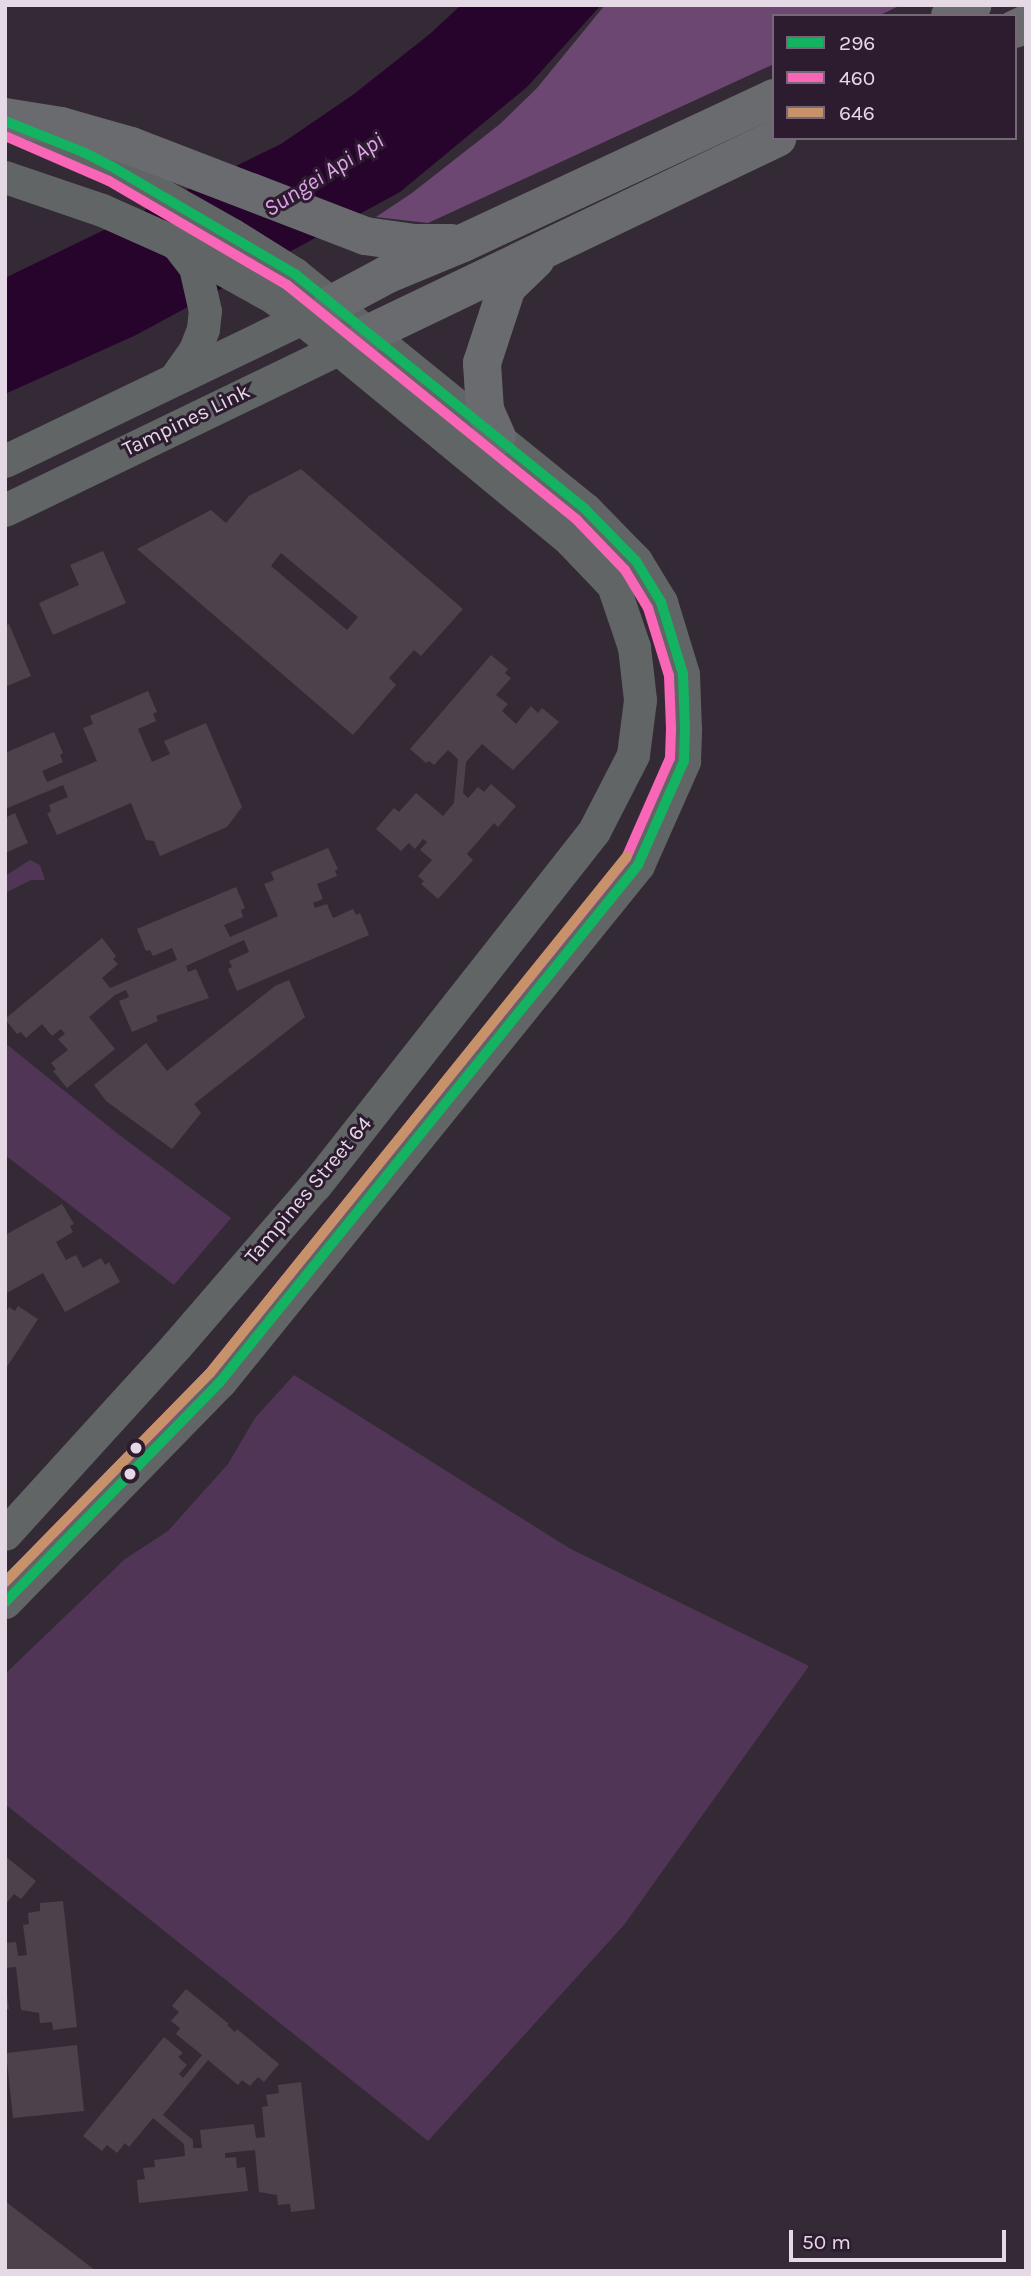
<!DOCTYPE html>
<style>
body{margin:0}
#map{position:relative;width:1031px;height:2276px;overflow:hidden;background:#342a35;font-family:Karla,sans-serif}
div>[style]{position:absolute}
.green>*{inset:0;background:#513556}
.forest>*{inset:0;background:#6c4772}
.water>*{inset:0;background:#26042c}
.building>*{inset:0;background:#4b424c}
.minor>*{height:33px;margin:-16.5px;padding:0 16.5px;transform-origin:16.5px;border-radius:16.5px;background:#616565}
.highway>*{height:38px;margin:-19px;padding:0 19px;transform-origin:19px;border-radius:19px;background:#696b6e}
.bus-1>*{height:10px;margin:-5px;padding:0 5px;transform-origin:5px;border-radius:5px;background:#13b361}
.bus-2>*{height:10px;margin:-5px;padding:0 5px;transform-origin:5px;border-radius:5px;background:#fa66b7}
.bus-3>*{height:10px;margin:-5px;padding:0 5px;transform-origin:5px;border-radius:5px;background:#c7916a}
.dots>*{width:19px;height:19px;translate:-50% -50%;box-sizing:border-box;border:4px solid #2d1c30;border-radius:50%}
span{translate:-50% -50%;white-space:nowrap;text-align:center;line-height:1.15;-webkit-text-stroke:6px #2d1c30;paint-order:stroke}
.street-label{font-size:21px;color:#e5d9e6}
.water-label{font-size:23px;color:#e2a3ec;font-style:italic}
.frame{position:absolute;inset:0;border:7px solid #e5d9e6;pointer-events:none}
.legend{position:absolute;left:772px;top:14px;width:245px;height:126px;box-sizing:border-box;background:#2d1c30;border:2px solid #776879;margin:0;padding:9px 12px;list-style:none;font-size:21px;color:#e5d9e6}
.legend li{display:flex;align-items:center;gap:14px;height:35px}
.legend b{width:35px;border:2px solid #776879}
.scale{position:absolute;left:789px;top:2230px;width:217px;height:32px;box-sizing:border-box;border:4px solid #e5d9e6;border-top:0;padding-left:9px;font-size:21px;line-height:24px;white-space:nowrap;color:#e5d9e6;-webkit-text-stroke:5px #2d1c30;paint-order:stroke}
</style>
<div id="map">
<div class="green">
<div style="clip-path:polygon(30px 860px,40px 865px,45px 880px,31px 880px,5px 893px,5px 876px)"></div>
<div style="clip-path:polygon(5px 1043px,118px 1134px,231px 1218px,174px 1285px,5px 1155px)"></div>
<div style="clip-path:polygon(294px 1375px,569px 1548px,809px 1666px,624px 1925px,428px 2141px,5px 1804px,5px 1674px,125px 1559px,168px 1531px,228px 1464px,255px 1418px)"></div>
</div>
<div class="forest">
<div style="clip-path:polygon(605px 5px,901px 5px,878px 16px,774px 16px,774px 64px,428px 223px,376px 217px,412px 193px,500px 124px,537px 88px)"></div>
</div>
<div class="water">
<div style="clip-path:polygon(461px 5px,601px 5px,527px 87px,400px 192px,136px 335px,5px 394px,5px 278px,281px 144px,354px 94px,431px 33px)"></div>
</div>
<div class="building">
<div style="clip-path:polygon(evenodd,301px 469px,463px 609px,421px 656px,414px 650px,389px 678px,396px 685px,353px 735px,137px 549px,211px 510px,226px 523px,249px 496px,301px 469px,281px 553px,358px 617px,347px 630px,271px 566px,281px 553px)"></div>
<div style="clip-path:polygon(103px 551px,126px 603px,53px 635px,39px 603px,79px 585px,70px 565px)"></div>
<div style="clip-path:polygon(9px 624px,31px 676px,5px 687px,5px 626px)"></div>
<div style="clip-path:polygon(491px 655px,508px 669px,505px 673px,511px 678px,496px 695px,508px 704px,502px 711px,516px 724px,531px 706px,538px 713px,542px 708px,559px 722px,513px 770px,482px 744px,466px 762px,463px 793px,468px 798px,478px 787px,484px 792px,491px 784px,516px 806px,498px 827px,494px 823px,467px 854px,473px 860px,438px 899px,421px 884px,424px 881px,418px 876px,432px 860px,420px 850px,427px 842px,423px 839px,415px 849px,409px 843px,401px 851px,376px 829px,394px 808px,399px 812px,416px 793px,443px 816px,454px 803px,458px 759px,448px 750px,434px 765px,429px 761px,426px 763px,410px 749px)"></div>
<div style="clip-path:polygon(148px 691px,157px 712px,153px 714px,156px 721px,138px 729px,152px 762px,170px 754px,164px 741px,206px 723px,242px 807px,227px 827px,160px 856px,154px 841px,146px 840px,131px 803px,57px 835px,47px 813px,51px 812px,49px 805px,68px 797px,63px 785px,5px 809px,5px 753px,54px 732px,63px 753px,60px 755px,63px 762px,42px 771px,47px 782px,97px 761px,83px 728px,93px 724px,90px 716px)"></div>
<div style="clip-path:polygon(15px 813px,28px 843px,5px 853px,5px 818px)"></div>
<div style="clip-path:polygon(328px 848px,338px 869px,335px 870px,337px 876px,317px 884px,323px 899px,313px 903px,315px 908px,327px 904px,333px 918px,353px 909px,356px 915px,360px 913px,369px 935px,237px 991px,228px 969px,232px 967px,229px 961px,249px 952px,244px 940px,186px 966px,188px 972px,196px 969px,209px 998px,156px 1016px,158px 1021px,132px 1032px,119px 1001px,129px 997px,126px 990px,115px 995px,89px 1017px,115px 1049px,67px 1088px,53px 1071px,56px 1069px,51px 1063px,68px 1050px,58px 1039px,65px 1034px,61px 1029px,52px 1036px,42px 1024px,26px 1038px,21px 1032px,17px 1034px,5px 1019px,102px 938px,116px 956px,113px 959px,118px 964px,102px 978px,110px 988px,177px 960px,172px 948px,153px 956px,150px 950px,146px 951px,137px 929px,236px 887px,245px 908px,241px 910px,243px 917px,224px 925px,230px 937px,278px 916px,264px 884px,274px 880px,271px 872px)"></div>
<div style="clip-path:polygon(289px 980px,305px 1017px,194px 1104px,201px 1113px,172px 1149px,106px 1101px,94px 1085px,146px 1043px,167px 1071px,275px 986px)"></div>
<div style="clip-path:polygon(62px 1204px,74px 1224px,70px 1226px,73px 1232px,56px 1242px,66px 1260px,76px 1255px,83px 1268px,101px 1258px,105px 1265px,109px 1262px,120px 1282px,65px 1312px,43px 1273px,5px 1294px,5px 1235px)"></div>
<div style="clip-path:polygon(18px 1306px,38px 1319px,5px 1370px,5px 1313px,9px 1307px,15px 1311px)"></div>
<div style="clip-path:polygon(5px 1856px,36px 1881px,21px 1899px,14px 1894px,5px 1905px)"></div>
<div style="clip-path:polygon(63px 1901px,77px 2027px,53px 2030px,52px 2022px,40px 2023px,39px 2013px,21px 2010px,16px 1967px,5px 1968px,5px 1943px,16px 1942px,18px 1956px,27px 1955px,23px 1925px,29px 1924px,28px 1913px,40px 1911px,40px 1903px)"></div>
<div style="clip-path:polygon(5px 1985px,9px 2009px,5px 2009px)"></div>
<div style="clip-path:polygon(186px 1989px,229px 2024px,227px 2025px,235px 2032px,237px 2029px,279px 2064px,264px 2082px,258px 2077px,250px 2086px,242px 2080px,238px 2085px,208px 2060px,163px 2115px,193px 2140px,193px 2148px,202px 2148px,200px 2130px,254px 2124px,256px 2138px,265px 2137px,262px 2107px,268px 2106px,266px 2095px,279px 2093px,278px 2085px,301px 2082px,315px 2209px,291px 2212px,290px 2204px,278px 2205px,277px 2195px,259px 2192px,255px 2150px,225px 2153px,225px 2158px,236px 2157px,237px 2168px,245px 2167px,248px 2191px,139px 2203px,137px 2180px,145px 2179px,143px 2168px,155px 2167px,154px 2160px,185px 2156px,184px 2144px,153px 2118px,129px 2147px,125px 2143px,117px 2153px,107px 2145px,102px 2151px,83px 2136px,164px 2037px,183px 2053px,178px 2057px,187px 2065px,179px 2074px,183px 2078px,202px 2055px,176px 2034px,180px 2028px,171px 2021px,179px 2012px,172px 2006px)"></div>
<div style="clip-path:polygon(77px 2045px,84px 2111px,13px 2118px,6px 2053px)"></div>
<div style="clip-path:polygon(5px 2201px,96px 2271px,5px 2271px)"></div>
</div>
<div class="minor">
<div style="left:5px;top:177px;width:102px;rotate:18.8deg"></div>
<div style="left:102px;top:210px;width:79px;rotate:24deg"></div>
<div style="left:174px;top:242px;width:113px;rotate:29.1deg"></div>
<div style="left:273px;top:297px;width:35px;rotate:37deg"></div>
<div style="left:301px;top:318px;width:349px;rotate:39.5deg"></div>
<div style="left:570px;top:540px;width:62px;rotate:46.3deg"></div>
<div style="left:613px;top:585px;width:65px;rotate:71.3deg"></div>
<div style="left:634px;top:647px;width:53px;rotate:83.5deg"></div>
<div style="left:640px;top:700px;width:55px;rotate:97.3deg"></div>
<div style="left:633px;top:755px;width:85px;rotate:117.2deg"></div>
<div style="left:594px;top:831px;width:451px;rotate:128.2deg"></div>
<div style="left:315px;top:1185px;width:213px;rotate:130.8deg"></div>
<div style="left:176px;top:1346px;width:254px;rotate:132.3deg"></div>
<div style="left:176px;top:377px;width:33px;rotate:-55deg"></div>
<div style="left:195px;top:350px;width:22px;rotate:-69deg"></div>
<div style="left:203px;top:329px;width:18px;rotate:-84deg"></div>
<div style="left:205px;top:311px;width:45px;rotate:-102.8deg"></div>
<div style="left:195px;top:267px;width:29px;rotate:-128deg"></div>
<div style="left:5px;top:461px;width:346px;rotate:-25.7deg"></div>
<div style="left:5px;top:510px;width:390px;rotate:-25.8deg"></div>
<div style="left:5px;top:1602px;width:308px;rotate:-45.7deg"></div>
<div style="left:220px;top:1382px;width:665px;rotate:-51.04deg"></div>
<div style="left:638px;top:865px;width:114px;rotate:-66.1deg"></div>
<div style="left:684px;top:761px;width:32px;rotate:-88deg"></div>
<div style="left:685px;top:729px;width:55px;rotate:-92.1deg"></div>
<div style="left:683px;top:674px;width:75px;rotate:-107deg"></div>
<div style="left:661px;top:602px;width:48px;rotate:-121.4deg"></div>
<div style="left:636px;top:561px;width:73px;rotate:-134.4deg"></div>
<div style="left:585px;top:509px;width:373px;rotate:-141deg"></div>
<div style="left:295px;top:274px;width:75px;rotate:-148deg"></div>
<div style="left:231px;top:234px;width:132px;rotate:-150.5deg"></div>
<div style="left:116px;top:169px;width:81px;rotate:-155deg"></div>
</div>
<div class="highway">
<div style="left:950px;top:16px;width:25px;rotate:-26deg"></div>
<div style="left:1015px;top:29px;width:12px;rotate:-24deg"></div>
<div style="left:5px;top:117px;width:57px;rotate:9.1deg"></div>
<div style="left:61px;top:126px;width:73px;rotate:15.9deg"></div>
<div style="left:131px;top:146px;width:251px;rotate:21deg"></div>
<div style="left:365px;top:236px;width:50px;rotate:8deg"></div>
<div style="left:415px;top:243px;width:36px"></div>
<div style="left:332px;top:304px;width:61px;rotate:-28.2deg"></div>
<div style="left:386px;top:275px;width:83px;rotate:-22.6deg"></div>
<div style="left:463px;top:243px;width:343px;rotate:-25deg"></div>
<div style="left:368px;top:334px;width:454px;rotate:-25.6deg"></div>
<div style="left:497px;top:437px;width:30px;rotate:-114deg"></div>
<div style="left:485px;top:410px;width:47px;rotate:-93.7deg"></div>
<div style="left:482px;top:363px;width:80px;rotate:-71.8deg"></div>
<div style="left:507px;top:287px;width:40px;rotate:-44deg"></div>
</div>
<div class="bus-1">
<div style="left:5px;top:121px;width:84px;rotate:21.7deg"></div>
<div style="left:83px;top:152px;width:37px;rotate:27deg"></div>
<div style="left:116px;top:169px;width:208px;rotate:30.4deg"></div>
<div style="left:295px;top:274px;width:373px;rotate:39deg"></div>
<div style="left:585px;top:509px;width:73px;rotate:45.6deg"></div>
<div style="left:636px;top:561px;width:48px;rotate:58.6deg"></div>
<div style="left:661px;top:602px;width:75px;rotate:73deg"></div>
<div style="left:683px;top:674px;width:55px;rotate:87.9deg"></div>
<div style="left:685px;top:729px;width:32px;rotate:92deg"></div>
<div style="left:684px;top:761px;width:114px;rotate:113.9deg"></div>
<div style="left:638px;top:865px;width:665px;rotate:128.96deg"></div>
<div style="left:220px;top:1382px;width:308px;rotate:134.3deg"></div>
</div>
<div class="bus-2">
<div style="left:5px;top:136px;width:113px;rotate:23.4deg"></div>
<div style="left:109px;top:181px;width:206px;rotate:30.3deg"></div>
<div style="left:287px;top:285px;width:372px;rotate:39deg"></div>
<div style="left:576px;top:519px;width:71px;rotate:46.1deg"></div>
<div style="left:625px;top:570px;width:44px;rotate:58.8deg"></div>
<div style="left:648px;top:608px;width:71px;rotate:72.8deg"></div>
<div style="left:669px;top:676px;width:53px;rotate:87.8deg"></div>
<div style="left:671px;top:729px;width:29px;rotate:92deg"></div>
<div style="left:670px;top:758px;width:109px;rotate:113.7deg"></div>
<div style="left:626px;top:858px;width:662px;rotate:128.93deg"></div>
<div style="left:210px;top:1373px;width:293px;rotate:134.4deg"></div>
</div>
<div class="bus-3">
<div style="left:5px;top:1582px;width:293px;rotate:-45.6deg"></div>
<div style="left:210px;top:1373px;width:664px;rotate:-51.11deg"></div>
</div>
<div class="dots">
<div style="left:136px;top:1448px;background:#e5d9e6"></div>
<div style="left:130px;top:1474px;background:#e5d9e6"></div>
</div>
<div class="street-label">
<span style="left:186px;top:420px;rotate:-26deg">Tampines Link</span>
<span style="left:308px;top:1190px;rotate:-50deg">Tampines Street 64</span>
</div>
<div class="water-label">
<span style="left:324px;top:175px;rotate:-32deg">Sungei Api Api</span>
</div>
<div class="frame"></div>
<ul class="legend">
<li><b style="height:9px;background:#13b361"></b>296</li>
<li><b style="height:9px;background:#fa66b7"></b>460</li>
<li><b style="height:9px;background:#c7916a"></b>646</li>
</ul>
<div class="scale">50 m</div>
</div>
